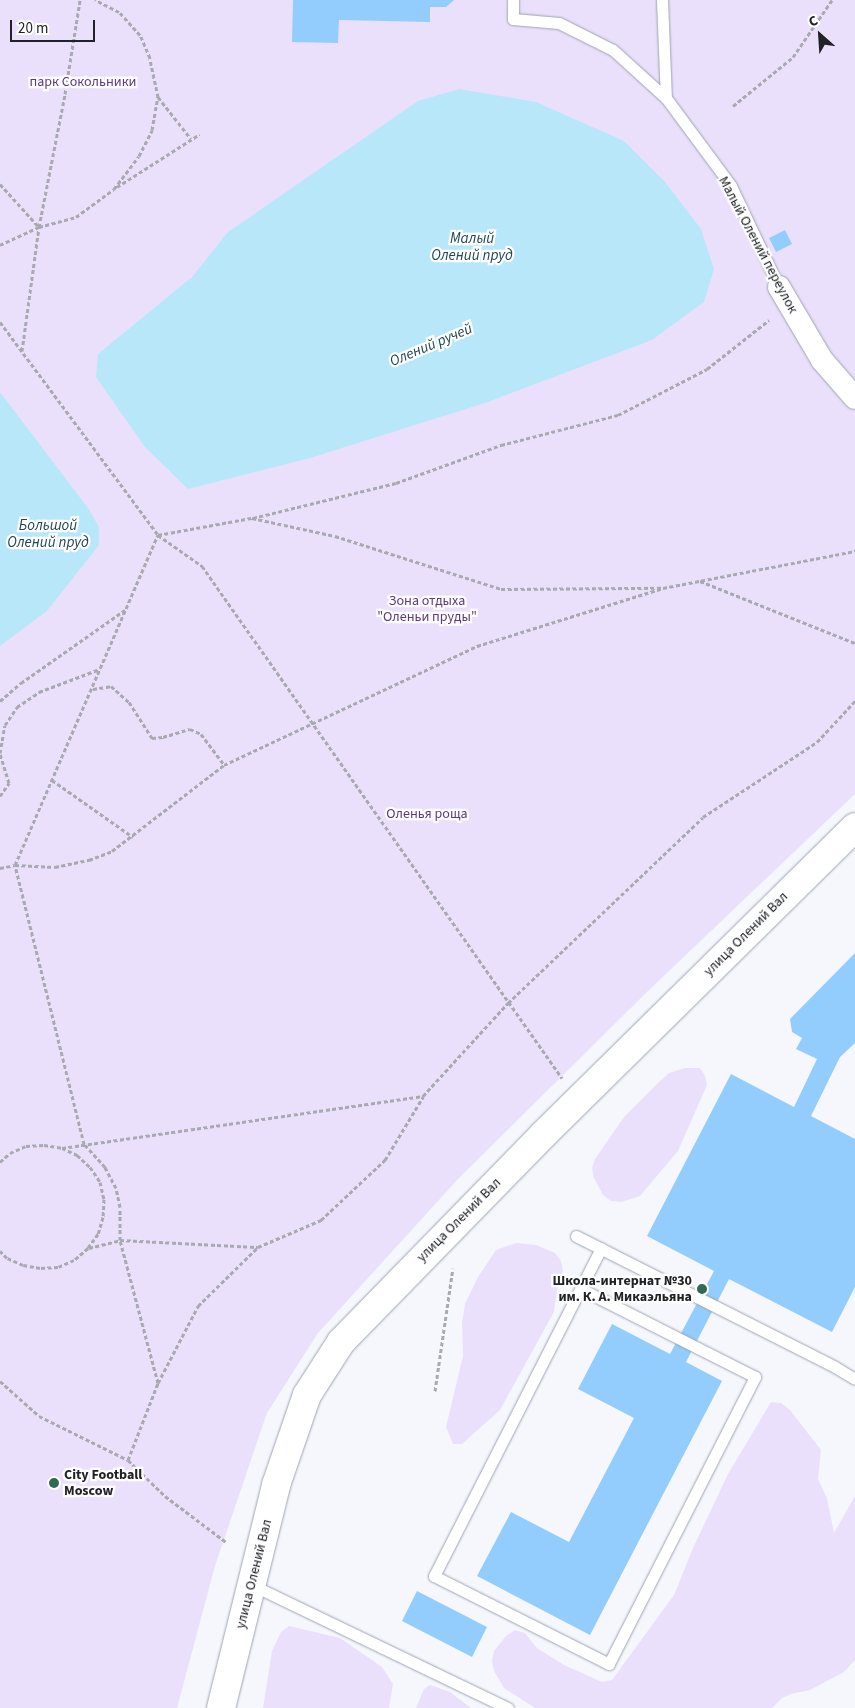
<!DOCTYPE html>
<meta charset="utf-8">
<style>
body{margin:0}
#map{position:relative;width:855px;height:1708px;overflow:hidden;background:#f5f7fd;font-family:"Source Sans 3",sans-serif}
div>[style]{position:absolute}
.green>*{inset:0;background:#eae0fb}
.water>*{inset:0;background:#b9e7fa}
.building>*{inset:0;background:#93cdfd}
.path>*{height:3px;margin-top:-1.5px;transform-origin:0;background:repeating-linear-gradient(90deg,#a8aab0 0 4px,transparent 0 6.5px)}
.roads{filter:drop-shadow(0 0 1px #9ea4b0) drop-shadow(0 0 1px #9ea4b0)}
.lane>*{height:11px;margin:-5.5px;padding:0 5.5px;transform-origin:5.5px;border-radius:5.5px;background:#fff}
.street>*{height:22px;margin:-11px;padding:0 11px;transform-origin:11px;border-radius:11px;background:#fff}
.secondary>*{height:28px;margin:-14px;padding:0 14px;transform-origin:14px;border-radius:14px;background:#fff}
.dots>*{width:14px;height:14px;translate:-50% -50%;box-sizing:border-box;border:2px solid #fff;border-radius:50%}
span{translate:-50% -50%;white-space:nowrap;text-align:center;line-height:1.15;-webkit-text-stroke:4.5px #fff;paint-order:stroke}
.park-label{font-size:14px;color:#5c3a83}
.street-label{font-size:14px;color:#202227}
.poi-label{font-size:14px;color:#202227;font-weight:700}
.right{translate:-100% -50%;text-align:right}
.left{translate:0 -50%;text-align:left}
.water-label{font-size:15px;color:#214654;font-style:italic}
.north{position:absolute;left:795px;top:10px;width:50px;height:50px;-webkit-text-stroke:4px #fff;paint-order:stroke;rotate:334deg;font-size:14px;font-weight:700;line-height:20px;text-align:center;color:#202227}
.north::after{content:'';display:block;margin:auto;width:18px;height:22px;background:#202227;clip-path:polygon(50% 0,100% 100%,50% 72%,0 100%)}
.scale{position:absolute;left:10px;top:20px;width:85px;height:22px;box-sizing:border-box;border:2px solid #202227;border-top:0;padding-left:6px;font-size:15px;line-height:18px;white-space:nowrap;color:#202227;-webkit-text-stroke:4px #fff;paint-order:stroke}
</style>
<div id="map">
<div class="green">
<div style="clip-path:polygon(0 0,855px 0,855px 794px,648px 991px,458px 1179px,318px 1333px,267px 1413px,215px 1566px,177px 1708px,0 1708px)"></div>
<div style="clip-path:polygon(685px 1068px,700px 1068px,705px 1076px,707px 1085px,678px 1151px,640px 1196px,621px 1202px,611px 1201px,603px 1195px,594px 1178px,592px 1168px,595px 1159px,624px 1117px,661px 1080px,669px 1073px)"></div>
<div style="clip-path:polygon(516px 1243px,536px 1245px,555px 1253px,561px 1261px,563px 1271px,557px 1290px,554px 1312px,500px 1410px,462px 1444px,453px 1444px,446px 1427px,463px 1356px,462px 1323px,465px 1304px,478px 1277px,496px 1250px)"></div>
<div style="clip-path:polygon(771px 1402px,781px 1403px,790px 1410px,821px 1450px,818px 1479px,827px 1498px,834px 1533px,855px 1496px,855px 1660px,844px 1672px,810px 1690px,791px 1694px,782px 1698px,772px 1708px,535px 1708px,504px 1688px,494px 1671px,492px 1661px,494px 1651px,506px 1636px,515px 1630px,525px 1633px,537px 1648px,564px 1665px,602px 1682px,612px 1680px,674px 1595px,693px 1548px,728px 1474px)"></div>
<div style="clip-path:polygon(289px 1626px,340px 1638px,382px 1667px,393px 1684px,389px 1708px,263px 1708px,272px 1651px,281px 1632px)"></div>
<div style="clip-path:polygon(430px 1685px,450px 1692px,471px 1708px,416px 1708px,424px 1689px)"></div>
</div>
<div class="water">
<div style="clip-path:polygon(459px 89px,536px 102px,624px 141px,665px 182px,701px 229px,714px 269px,704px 302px,652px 340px,485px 403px,310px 458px,188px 489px,145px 447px,96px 377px,98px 354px,192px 277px,228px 232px,418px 101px)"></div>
<div style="clip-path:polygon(0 392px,88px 508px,99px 527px,99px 545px,47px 611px,0 646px)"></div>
</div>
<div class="building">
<div style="clip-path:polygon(293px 0,454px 0,446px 7px,430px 7px,430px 22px,339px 20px,338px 43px,292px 42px)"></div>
<div style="clip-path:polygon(785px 230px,792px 244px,776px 252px,769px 238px)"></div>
<div style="clip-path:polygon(855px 953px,855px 1043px,840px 1057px,811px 1116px,855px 1139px,855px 1287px,832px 1332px,729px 1279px,686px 1362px,722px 1381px,590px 1635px,477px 1576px,511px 1512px,569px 1542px,634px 1418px,578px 1389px,612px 1324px,670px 1354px,714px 1271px,647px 1236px,731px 1074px,794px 1107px,817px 1059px,796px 1049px,802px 1038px,792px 1032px,790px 1019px)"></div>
<div style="clip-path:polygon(417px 1591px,487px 1627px,472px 1657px,402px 1621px)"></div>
</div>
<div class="path">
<div style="left:158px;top:97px;width:53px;rotate:51.8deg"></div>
<div style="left:733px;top:106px;width:77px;rotate:-39.2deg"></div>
<div style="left:793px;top:57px;width:69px;rotate:-55.6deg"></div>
<div style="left:0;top:184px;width:57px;rotate:47.9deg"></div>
<div style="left:117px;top:187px;width:98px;rotate:-32.6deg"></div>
<div style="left:0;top:245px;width:43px;rotate:-24.8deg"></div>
<div style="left:39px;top:227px;width:38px;rotate:-15deg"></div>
<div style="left:76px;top:217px;width:47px;rotate:-36.4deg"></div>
<div style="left:114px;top:189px;width:41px;rotate:-52.9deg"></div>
<div style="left:139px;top:156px;width:29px;rotate:-63deg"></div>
<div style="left:152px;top:130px;width:34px;rotate:-80deg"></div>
<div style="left:158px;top:97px;width:40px;rotate:-102deg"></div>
<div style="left:150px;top:58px;width:25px;rotate:-113deg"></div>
<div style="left:140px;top:35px;width:31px;rotate:-132deg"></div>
<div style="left:119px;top:12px;width:27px;rotate:-153deg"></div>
<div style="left:0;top:322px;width:265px;rotate:53.4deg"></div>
<div style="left:158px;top:535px;width:54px;rotate:35.2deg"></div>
<div style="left:202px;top:566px;width:626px;rotate:54.89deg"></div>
<div style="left:22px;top:351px;width:125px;rotate:-82.2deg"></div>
<div style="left:39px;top:227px;width:136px;rotate:-78.9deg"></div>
<div style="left:65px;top:94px;width:95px;rotate:-80.9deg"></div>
<div style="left:253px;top:518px;width:147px;rotate:-13.8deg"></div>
<div style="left:396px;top:483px;width:112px;rotate:-19.9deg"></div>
<div style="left:501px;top:445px;width:121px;rotate:-14.4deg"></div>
<div style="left:618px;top:415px;width:100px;rotate:-27.3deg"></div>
<div style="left:707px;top:369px;width:79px;rotate:-38.3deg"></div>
<div style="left:700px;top:581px;width:167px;rotate:21.8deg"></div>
<div style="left:93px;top:689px;width:18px;rotate:-9deg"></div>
<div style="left:111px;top:686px;width:24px;rotate:42deg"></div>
<div style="left:129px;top:702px;width:43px;rotate:57.4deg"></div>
<div style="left:152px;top:738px;width:11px;rotate:-5deg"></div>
<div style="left:163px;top:737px;width:28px;rotate:-17deg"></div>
<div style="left:190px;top:729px;width:12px;rotate:24deg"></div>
<div style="left:201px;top:734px;width:39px;rotate:53deg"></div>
<div style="left:0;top:701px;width:28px;rotate:-41deg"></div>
<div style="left:21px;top:683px;width:127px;rotate:-35.1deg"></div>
<div style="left:52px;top:780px;width:99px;rotate:35.1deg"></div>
<div style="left:0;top:796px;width:16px;rotate:-55deg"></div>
<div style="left:9px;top:783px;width:31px;rotate:-107deg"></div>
<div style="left:0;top:753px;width:28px;rotate:-80deg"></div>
<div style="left:5px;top:725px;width:22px;rotate:-56deg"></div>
<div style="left:17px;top:707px;width:27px;rotate:-34deg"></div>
<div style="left:39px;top:692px;width:65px;rotate:-20.7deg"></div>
<div style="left:0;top:868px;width:15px;rotate:-11deg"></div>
<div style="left:15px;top:865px;width:40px;rotate:2.9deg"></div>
<div style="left:55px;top:867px;width:35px;rotate:-12deg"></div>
<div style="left:89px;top:860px;width:25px;rotate:-21deg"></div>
<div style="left:112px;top:851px;width:141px;rotate:-37.5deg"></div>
<div style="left:224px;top:765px;width:280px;rotate:-25.2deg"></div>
<div style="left:477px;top:646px;width:195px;rotate:-17.3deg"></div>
<div style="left:663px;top:588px;width:196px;rotate:-10.9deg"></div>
<div style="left:62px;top:1148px;width:365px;rotate:-8.2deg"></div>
<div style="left:423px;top:1096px;width:126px;rotate:-47.6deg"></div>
<div style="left:508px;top:1003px;width:269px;rotate:-43.6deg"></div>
<div style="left:703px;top:817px;width:136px;rotate:-33.3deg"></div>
<div style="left:817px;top:742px;width:56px;rotate:-47.2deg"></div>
<div style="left:0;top:1162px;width:13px;rotate:-42deg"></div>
<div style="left:10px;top:1153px;width:17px;rotate:-24deg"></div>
<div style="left:26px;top:1146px;width:18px;rotate:-3deg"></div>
<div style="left:44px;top:1145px;width:18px;rotate:9deg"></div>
<div style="left:62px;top:1148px;width:17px;rotate:25deg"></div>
<div style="left:77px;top:1155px;width:18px;rotate:43deg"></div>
<div style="left:90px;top:1167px;width:18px;rotate:56deg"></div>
<div style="left:100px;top:1182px;width:17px;rotate:77deg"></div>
<div style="left:104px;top:1199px;width:18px;rotate:93deg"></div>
<div style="left:103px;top:1217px;width:18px;rotate:106deg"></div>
<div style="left:98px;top:1234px;width:17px;rotate:126deg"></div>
<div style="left:88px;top:1248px;width:18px;rotate:139deg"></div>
<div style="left:74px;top:1260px;width:17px;rotate:156deg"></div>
<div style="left:58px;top:1267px;width:18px;rotate:177deg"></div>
<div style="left:40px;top:1268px;width:17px;rotate:-170deg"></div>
<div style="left:23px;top:1265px;width:17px;rotate:-156deg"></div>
<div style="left:7px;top:1258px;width:10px;rotate:-135deg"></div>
<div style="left:89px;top:1248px;width:32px;rotate:-14deg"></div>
<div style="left:120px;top:1240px;width:138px;rotate:2.9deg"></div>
<div style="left:0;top:1381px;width:52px;rotate:41.9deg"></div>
<div style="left:39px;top:1416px;width:99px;rotate:26.3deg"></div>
<div style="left:128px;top:1460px;width:52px;rotate:44.2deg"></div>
<div style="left:165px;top:1496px;width:76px;rotate:37deg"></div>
<div style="left:158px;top:1383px;width:87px;rotate:-62.5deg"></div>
<div style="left:198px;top:1306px;width:84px;rotate:-44.5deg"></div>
<div style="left:258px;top:1247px;width:69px;rotate:-23.2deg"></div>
<div style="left:321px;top:1220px;width:88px;rotate:-43.2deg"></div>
<div style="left:385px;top:1160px;width:74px;rotate:-58.9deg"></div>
<div style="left:435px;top:1391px;width:124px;rotate:-81.7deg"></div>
<div style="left:128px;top:1460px;width:83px;rotate:-68.7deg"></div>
<div style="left:158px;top:1383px;width:148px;rotate:-104.9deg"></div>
<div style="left:120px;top:1240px;width:33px;rotate:-90deg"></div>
<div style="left:120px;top:1207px;width:19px;rotate:-102deg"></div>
<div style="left:116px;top:1188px;width:24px;rotate:-118deg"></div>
<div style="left:105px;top:1167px;width:31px;rotate:-132deg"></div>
<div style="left:84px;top:1144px;width:287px;rotate:-103.9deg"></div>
<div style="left:15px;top:865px;width:360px;rotate:-66.6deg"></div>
<div style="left:158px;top:535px;width:96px;rotate:-10.3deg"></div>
<div style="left:252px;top:518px;width:85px;rotate:12.2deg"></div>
<div style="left:335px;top:536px;width:174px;rotate:17.7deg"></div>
<div style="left:501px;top:589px;width:162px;rotate:-0.4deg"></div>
</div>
<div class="roads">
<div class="lane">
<div style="left:513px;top:0;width:19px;rotate:90deg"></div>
<div style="left:513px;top:19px;width:46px;rotate:5deg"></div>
<div style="left:559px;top:23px;width:60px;rotate:26.6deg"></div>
<div style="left:613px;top:50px;width:72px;rotate:42.2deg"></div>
<div style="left:662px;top:0;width:98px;rotate:87.7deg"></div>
<div style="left:666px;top:98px;width:109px;rotate:53.5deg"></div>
<div style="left:731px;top:186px;width:112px;rotate:64.6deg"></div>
<div style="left:576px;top:1236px;width:290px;rotate:26.8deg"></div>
<div style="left:835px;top:1367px;width:23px;rotate:31deg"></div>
<div style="left:581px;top:1289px;width:195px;rotate:26.8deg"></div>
<div style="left:755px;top:1377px;width:322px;rotate:117deg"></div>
<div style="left:609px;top:1664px;width:196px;rotate:-153.3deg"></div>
<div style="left:434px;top:1576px;width:368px;rotate:-63deg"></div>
<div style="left:252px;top:1585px;width:284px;rotate:25.7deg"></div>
</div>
<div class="street">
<div style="left:779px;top:287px;width:85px;rotate:59.5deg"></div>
<div style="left:822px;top:360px;width:50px;rotate:49deg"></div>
</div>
<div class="secondary">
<div style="left:221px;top:1708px;width:230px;rotate:-76.1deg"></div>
<div style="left:276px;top:1485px;width:95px;rotate:-71deg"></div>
<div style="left:307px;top:1395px;width:63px;rotate:-57.3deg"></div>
<div style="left:341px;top:1342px;width:291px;rotate:-45.7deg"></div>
<div style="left:544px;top:1134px;width:437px;rotate:-44.6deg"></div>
</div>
</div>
<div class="dots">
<div style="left:702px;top:1289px;background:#306a54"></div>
<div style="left:54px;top:1483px;background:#306a54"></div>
</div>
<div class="park-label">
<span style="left:83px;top:82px">парк Сокольники</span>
<span style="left:427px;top:609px">Зона отдыха<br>"Оленьи пруды"</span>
<span style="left:427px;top:814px">Оленья роща</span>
</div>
<div class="street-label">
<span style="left:758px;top:245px;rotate:62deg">Малый Олений переулок</span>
<span style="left:746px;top:934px;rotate:-45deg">улица Олений Вал</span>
<span style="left:459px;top:1220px;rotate:-45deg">улица Олений Вал</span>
<span style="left:254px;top:1574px;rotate:-76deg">улица Олений Вал</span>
</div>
<div class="poi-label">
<span class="right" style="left:692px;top:1289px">Школа-интернат №30<br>им. К. А. Микаэльяна</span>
<span class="left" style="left:64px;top:1483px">City Football<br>Moscow</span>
</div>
<div class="water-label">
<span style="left:472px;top:247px">Малый<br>Олений пруд</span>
<span style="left:431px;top:345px;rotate:-23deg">Олений ручей</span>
<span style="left:48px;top:534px">Большой<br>Олений пруд</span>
</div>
<div class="north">С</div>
<div class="scale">20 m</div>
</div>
